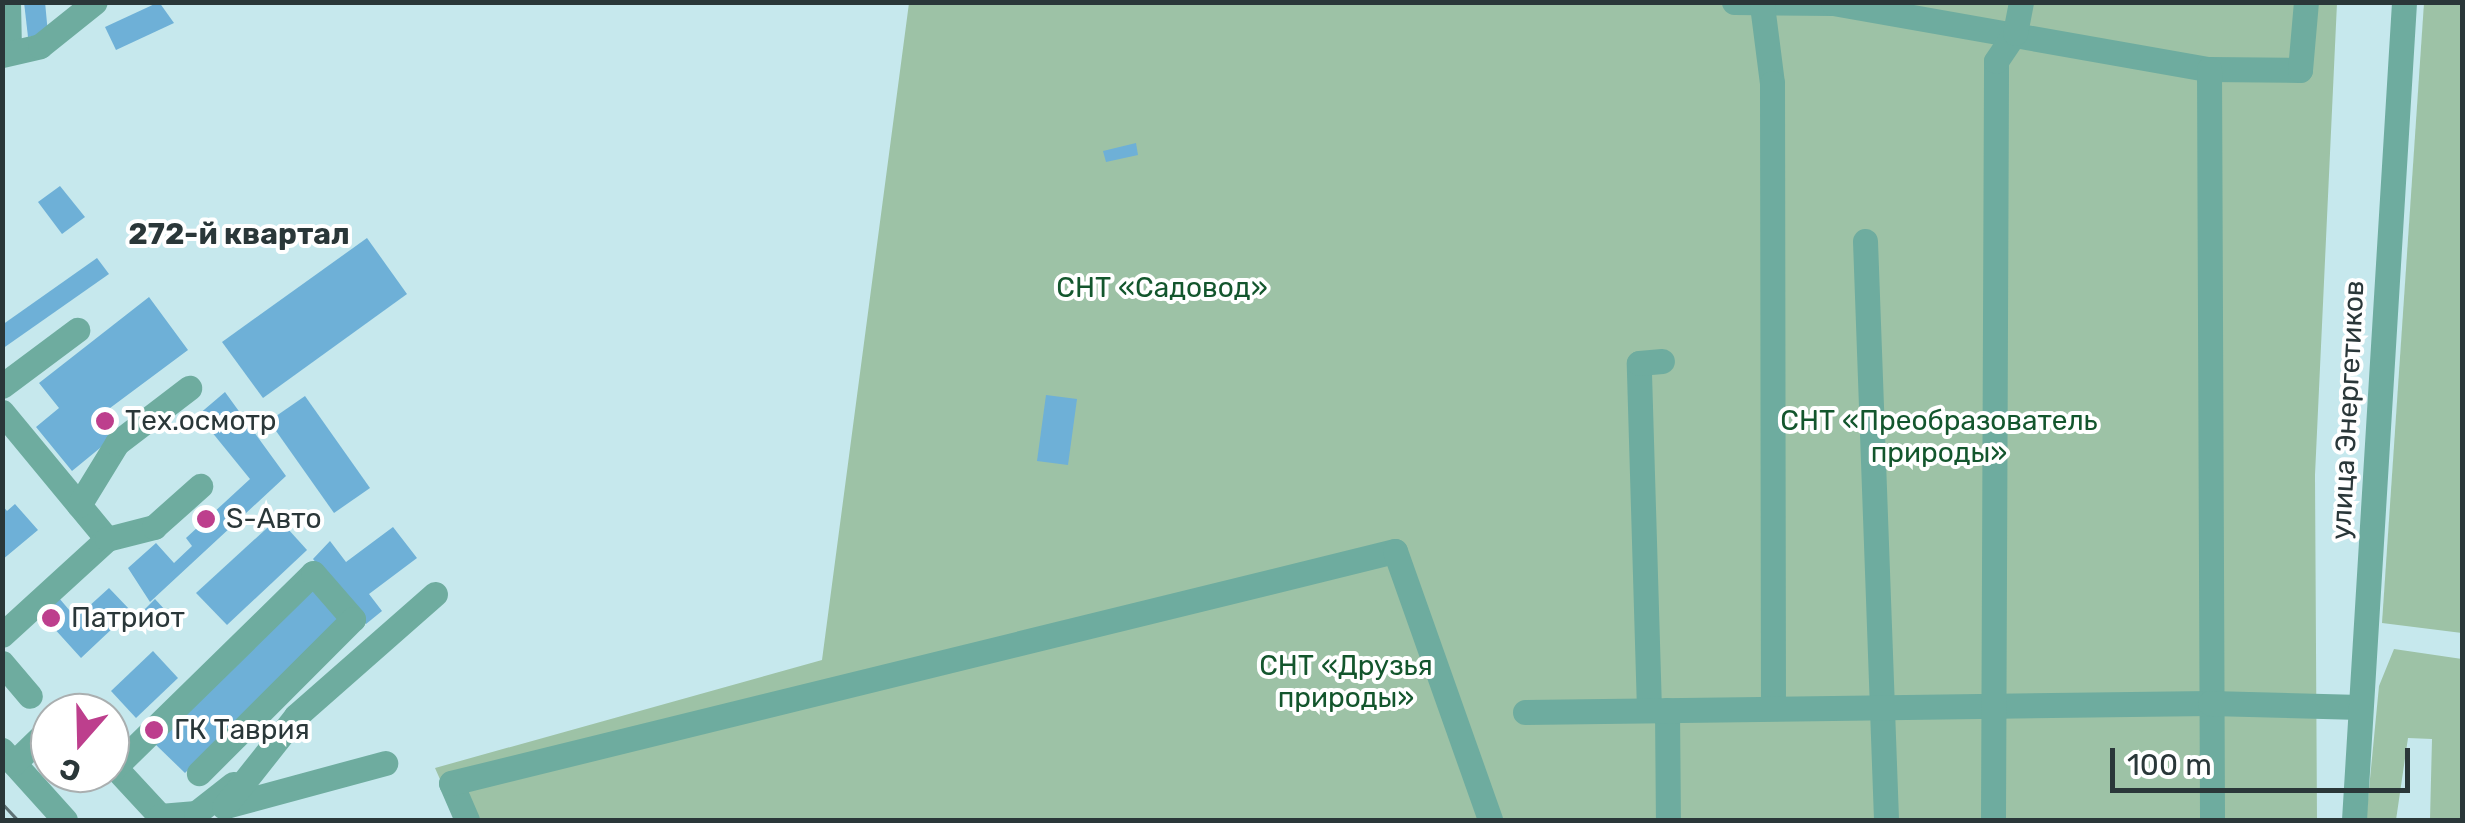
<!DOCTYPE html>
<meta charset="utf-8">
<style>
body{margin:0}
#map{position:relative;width:2465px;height:823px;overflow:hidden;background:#c6e8ed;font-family:Rubik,sans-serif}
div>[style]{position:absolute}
.green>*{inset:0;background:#9dc2a6}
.building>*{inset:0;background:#6eb0d7}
.minor>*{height:25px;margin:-12.5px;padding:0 12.5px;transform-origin:12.5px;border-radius:12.5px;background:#6eac9f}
.tram>*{height:2.5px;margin:-1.25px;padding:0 1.25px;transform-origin:1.25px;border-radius:1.25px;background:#5f7376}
.dots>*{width:28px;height:28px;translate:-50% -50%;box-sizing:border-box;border:5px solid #fff;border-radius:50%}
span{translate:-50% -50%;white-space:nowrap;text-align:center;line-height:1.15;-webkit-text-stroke:8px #fff;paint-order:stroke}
.park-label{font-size:28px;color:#13562d}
.street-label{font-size:28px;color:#2a3739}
.poi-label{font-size:28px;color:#2a3739}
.left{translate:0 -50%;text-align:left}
.neighbourhood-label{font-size:30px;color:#2a3739;font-weight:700}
.frame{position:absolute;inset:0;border:5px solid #2a3739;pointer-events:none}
.north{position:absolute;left:30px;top:693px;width:100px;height:100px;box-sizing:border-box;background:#fff;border:2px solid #aaafb0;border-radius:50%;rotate:200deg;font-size:28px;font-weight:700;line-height:40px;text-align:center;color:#2a3739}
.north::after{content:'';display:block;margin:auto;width:35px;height:45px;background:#bd3f8d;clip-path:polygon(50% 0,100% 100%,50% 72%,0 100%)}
.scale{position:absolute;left:2110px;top:748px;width:300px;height:45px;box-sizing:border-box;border:5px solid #2a3739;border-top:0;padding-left:12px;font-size:30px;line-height:35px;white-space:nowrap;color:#2a3739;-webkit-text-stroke:8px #fff;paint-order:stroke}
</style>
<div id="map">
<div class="green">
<div style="clip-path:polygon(909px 3px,2337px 3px,2315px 475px,2317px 820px,458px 820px,435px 768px,822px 660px)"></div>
<div style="clip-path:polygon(2424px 3px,2462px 3px,2462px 633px,2382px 623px)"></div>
<div style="clip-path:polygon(2394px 649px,2462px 659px,2462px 820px,2430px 820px,2432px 739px,2408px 738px,2396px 820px,2366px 820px,2379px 686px)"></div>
</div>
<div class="building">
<div style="clip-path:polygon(24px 2px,45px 2px,48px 34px,28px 37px)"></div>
<div style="clip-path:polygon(159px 2px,174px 23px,116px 50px,105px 27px)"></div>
<div style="clip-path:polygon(1136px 143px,1138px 155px,1106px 162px,1103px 151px)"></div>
<div style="clip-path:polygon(60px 186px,85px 217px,62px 234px,38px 202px)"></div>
<div style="clip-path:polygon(367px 238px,407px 294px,263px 398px,222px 342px)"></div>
<div style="clip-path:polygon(97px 258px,109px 274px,2px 349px,2px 325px)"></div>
<div style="clip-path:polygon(149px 297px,188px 350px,106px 411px,111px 417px,100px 425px,111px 439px,72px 471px,36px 427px,59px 408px,39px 383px)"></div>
<div style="clip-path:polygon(225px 392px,286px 476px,150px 602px,128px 568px,156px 543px,174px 563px,192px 546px,186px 538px,250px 479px,198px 415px)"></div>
<div style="clip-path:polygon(1046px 395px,1077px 399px,1068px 465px,1037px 461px)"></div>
<div style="clip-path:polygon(305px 396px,370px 488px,334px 513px,269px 421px)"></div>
<div style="clip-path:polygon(15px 504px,38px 530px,2px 560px,2px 505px,7px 511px)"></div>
<div style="clip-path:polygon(278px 518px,307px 550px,227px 625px,196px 593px)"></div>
<div style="clip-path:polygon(393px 527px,417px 558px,369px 594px,382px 611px,366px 624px,313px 559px,330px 541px,346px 562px)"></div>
<div style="clip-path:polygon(311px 587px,341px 617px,185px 773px,154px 743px)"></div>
<div style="clip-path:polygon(109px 588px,131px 611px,81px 658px,42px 615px,59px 598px,76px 618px)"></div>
<div style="clip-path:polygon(155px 599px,166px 611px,149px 627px,138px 616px)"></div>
<div style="clip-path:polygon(153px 651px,178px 678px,136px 718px,111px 691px)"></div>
</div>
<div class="minor">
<div style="left:8px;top:2px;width:49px;rotate:88.8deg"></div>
<div style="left:1734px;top:2px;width:99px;rotate:0.6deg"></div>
<div style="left:1833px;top:3px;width:382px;rotate:10deg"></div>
<div style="left:2209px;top:69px;width:91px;rotate:0.6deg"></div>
<div style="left:2300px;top:70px;width:68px;rotate:-85deg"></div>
<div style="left:1762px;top:5px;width:79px;rotate:82.7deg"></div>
<div style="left:1772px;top:83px;width:625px;rotate:89.91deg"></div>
<div style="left:2px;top:55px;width:39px;rotate:-13deg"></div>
<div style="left:40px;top:46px;width:70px;rotate:-38.7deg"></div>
<div style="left:2209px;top:69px;width:751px;rotate:89.77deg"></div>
<div style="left:1865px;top:241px;width:579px;rotate:87.92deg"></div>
<div style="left:2px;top:386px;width:94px;rotate:-36.7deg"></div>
<div style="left:2px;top:412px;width:165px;rotate:50.4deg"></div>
<div style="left:107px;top:539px;width:142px;rotate:137.6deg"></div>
<div style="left:79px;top:505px;width:73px;rotate:-58.5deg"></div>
<div style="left:117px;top:443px;width:91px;rotate:-37.4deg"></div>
<div style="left:107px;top:539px;width:49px;rotate:-14.3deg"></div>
<div style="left:154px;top:527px;width:62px;rotate:-41.7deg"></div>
<div style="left:2px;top:663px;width:43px;rotate:49.7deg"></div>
<div style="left:1649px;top:710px;width:347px;rotate:-91.7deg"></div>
<div style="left:1639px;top:363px;width:23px;rotate:-5deg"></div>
<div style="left:1667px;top:710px;width:110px;rotate:89.5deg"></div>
<div style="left:1525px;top:712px;width:685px;rotate:-0.75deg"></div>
<div style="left:2210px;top:703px;width:150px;rotate:1.5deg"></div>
<div style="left:2px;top:750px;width:94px;rotate:48deg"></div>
<div style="left:110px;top:762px;width:74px;rotate:47.2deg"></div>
<div style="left:160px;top:816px;width:36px;rotate:-5deg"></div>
<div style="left:196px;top:813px;width:47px;rotate:-38.1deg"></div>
<div style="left:14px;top:763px;width:50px;rotate:-44.2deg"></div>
<div style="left:115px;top:767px;width:277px;rotate:-44.4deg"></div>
<div style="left:313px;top:573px;width:61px;rotate:49deg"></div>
<div style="left:353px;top:619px;width:218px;rotate:135deg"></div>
<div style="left:226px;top:806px;width:165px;rotate:-15.1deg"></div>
<div style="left:224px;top:807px;width:116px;rotate:-51.6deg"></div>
<div style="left:296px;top:716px;width:185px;rotate:-41.3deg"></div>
<div style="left:467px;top:820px;width:40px;rotate:-113.4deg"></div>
<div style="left:451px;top:783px;width:972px;rotate:-13.81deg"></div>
<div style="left:1395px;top:551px;width:285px;rotate:70.5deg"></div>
<div style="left:1993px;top:820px;width:759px;rotate:-89.77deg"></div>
<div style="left:1996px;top:61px;width:34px;rotate:-56deg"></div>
<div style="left:2015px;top:33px;width:32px;rotate:-79deg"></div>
<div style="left:2354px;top:820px;width:820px;rotate:-86.5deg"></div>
</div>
<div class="tram">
<div style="left:2px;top:803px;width:23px;rotate:47deg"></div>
</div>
<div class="dots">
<div style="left:105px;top:421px;background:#bd3f8d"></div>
<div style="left:206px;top:519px;background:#bd3f8d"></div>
<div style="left:51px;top:618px;background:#bd3f8d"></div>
<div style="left:154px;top:730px;background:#bd3f8d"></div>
</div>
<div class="park-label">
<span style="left:1162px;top:288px">СНТ «Садовод»</span>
<span style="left:1939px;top:437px">СНТ «Преобразователь<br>природы»</span>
<span style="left:1346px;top:682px">СНТ «Друзья<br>природы»</span>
</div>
<div class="street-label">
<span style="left:2348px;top:410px;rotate:-87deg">улица Энергетиков</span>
</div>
<div class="poi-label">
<span class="left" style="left:125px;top:421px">Тех.осмотр</span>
<span class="left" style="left:226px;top:519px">S-Авто</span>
<span class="left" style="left:71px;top:618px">Патриот</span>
<span class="left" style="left:174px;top:730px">ГК Таврия</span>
</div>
<div class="neighbourhood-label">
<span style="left:239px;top:234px">272-й квартал</span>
</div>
<div class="frame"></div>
<div class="north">С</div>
<div class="scale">100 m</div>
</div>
